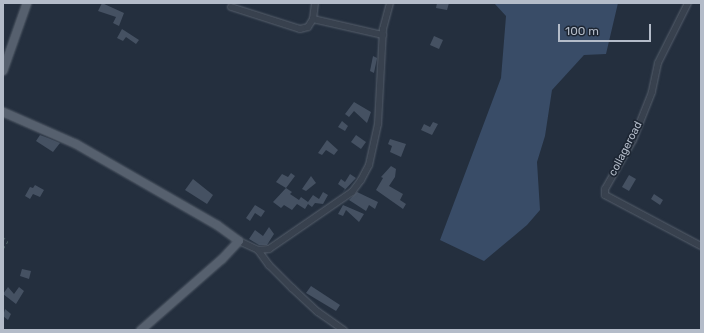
<!DOCTYPE html>
<style>
body{margin:0}
#map{position:relative;width:704px;height:333px;overflow:hidden;background:#242f3e;font-family:Rubik,sans-serif}
div>[style]{position:absolute}
.water>*{inset:0;background:#394c67}
.building>*{inset:0;background:#455162}
.path>*{height:1px;margin-top:-0.5px;transform-origin:0;background:repeating-linear-gradient(90deg,#44595c 0 3px,transparent 0 6px)}
.roads{filter:drop-shadow(0 0 1px #565f6c) drop-shadow(0 0 1px #565f6c)}
.minor>*{height:6px;margin:-3px;padding:0 3px;transform-origin:3px;border-radius:3px;background:#38414e}
.major>*{height:8px;margin:-4px;padding:0 4px;transform-origin:4px;border-radius:4px;background:#56606e}
span{translate:-50% -50%;white-space:nowrap;text-align:center;line-height:1.15;-webkit-text-stroke:3.5px #1d2633;paint-order:stroke}
.street-label{font-size:11px;color:#b4bcc9}
.frame{position:absolute;inset:0;border:4px solid #b4bcc9;pointer-events:none}
.scale{position:absolute;left:558px;top:24px;width:93px;height:18px;box-sizing:border-box;border:2px solid #b4bcc9;border-top:0;padding-left:5px;font-size:12px;line-height:14px;white-space:nowrap;color:#b4bcc9;-webkit-text-stroke:3px #1d2633;paint-order:stroke}
</style>
<div id="map">
<div class="water">
<div style="clip-path:polygon(494px 3px,618px 3px,606px 54px,584px 55px,552px 90px,545px 136px,537px 162px,540px 210px,527px 225px,484px 261px,440px 240px,501px 78px,506px 16px)"></div>
</div>
<div class="building">
<div style="clip-path:polygon(102px 3px,124px 13px,119px 26px,113px 23px,116px 17px,98px 11px)"></div>
<div style="clip-path:polygon(437px 3px,449px 3px,447px 10px,436px 8px)"></div>
<div style="clip-path:polygon(122px 29px,139px 40px,136px 44px,126px 37px,123px 41px,117px 38px)"></div>
<div style="clip-path:polygon(434px 36px,443px 40px,439px 49px,430px 45px)"></div>
<div style="clip-path:polygon(373px 56px,377px 58px,374px 73px,370px 71px)"></div>
<div style="clip-path:polygon(354px 102px,371px 112px,367px 123px,354px 111px,349px 117px,345px 114px)"></div>
<div style="clip-path:polygon(342px 121px,348px 126px,345px 131px,338px 127px)"></div>
<div style="clip-path:polygon(433px 122px,438px 124px,432px 135px,421px 130px,424px 124px,430px 127px)"></div>
<div style="clip-path:polygon(40px 135px,48px 138px,60px 143px,53px 152px,36px 141px)"></div>
<div style="clip-path:polygon(356px 135px,366px 142px,361px 149px,351px 142px)"></div>
<div style="clip-path:polygon(390px 139px,406px 144px,401px 157px,390px 152px,392px 146px,388px 144px)"></div>
<div style="clip-path:polygon(327px 140px,338px 150px,334px 155px,326px 150px,322px 155px,318px 153px)"></div>
<div style="clip-path:polygon(391px 166px,396px 169px,395px 177px,389px 186px,403px 194px,400px 200px,406px 204px,403px 209px,376px 190px,383px 178px,381px 177px)"></div>
<div style="clip-path:polygon(291px 173px,295px 176px,286px 188px,292px 192px,290px 194px,299px 200px,301px 197px,308px 202px,313px 195px,319px 199px,323px 192px,328px 195px,323px 204px,315px 203px,312px 207px,308px 204px,305px 209px,297px 204px,292px 210px,284px 205px,281px 208px,273px 202px,286px 188px,276px 182px,282px 174px,288px 177px)"></div>
<div style="clip-path:polygon(350px 174px,356px 178px,342px 193px,345px 189px,338px 184px,341px 179px,345px 182px)"></div>
<div style="clip-path:polygon(629px 175px,636px 179px,629px 191px,622px 187px)"></div>
<div style="clip-path:polygon(311px 176px,316px 183px,306px 191px,302px 189px)"></div>
<div style="clip-path:polygon(193px 179px,213px 195px,207px 204px,185px 190px)"></div>
<div style="clip-path:polygon(35px 185px,44px 190px,40px 197px,33px 194px,30px 199px,25px 196px,30px 187px,33px 188px)"></div>
<div style="clip-path:polygon(357px 192px,378px 202px,375px 209px,369px 205px,366px 211px,349px 200px)"></div>
<div style="clip-path:polygon(654px 194px,663px 200px,660px 205px,651px 199px)"></div>
<div style="clip-path:polygon(255px 205px,265px 211px,261px 217px,255px 213px,250px 221px,246px 218px)"></div>
<div style="clip-path:polygon(343px 205px,364px 214px,359px 222px,346px 210px,343px 216px,338px 214px)"></div>
<div style="clip-path:polygon(269px 227px,274px 234px,267px 245px,259px 245px,249px 239px,255px 230px,263px 236px)"></div>
<div style="clip-path:polygon(22px 269px,31px 271px,29px 279px,20px 276px)"></div>
<div style="clip-path:polygon(311px 286px,340px 305px,336px 311px,306px 293px)"></div>
<div style="clip-path:polygon(8px 287px,14px 294px,19px 287px,24px 291px,16px 304px,3px 294px)"></div>
<div style="clip-path:polygon(5px 309px,11px 314px,8px 320px,3px 316px)"></div>
</div>
<div class="path">
<div style="left:3px;top:237px;width:6px;rotate:39deg"></div>
<div style="left:8px;top:241px;width:9px;rotate:122deg"></div>
</div>
<div class="roads">
<div class="minor">
<div style="left:315px;top:3px;width:16px;rotate:97deg"></div>
<div style="left:313px;top:19px;width:72px;rotate:12.9deg"></div>
<div style="left:688px;top:3px;width:67px;rotate:116.6deg"></div>
<div style="left:658px;top:63px;width:30px;rotate:102deg"></div>
<div style="left:652px;top:92px;width:52px;rotate:111.6deg"></div>
<div style="left:633px;top:140px;width:56px;rotate:119.7deg"></div>
<div style="left:605px;top:189px;width:6px;rotate:90deg"></div>
<div style="left:605px;top:195px;width:109px;rotate:28deg"></div>
<div style="left:231px;top:7px;width:72px;rotate:17.7deg"></div>
<div style="left:300px;top:29px;width:8px;rotate:-14deg"></div>
<div style="left:308px;top:27px;width:9px;rotate:-58deg"></div>
<div style="left:239px;top:241px;width:21px;rotate:25deg"></div>
<div style="left:258px;top:250px;width:11px;rotate:-5deg"></div>
<div style="left:269px;top:249px;width:101px;rotate:-34.5deg"></div>
<div style="left:352px;top:192px;width:15px;rotate:-53deg"></div>
<div style="left:361px;top:180px;width:17px;rotate:-62deg"></div>
<div style="left:369px;top:165px;width:42px;rotate:-77.6deg"></div>
<div style="left:378px;top:124px;width:95px;rotate:-87deg"></div>
<div style="left:383px;top:29px;width:27px;rotate:-75deg"></div>
<div style="left:258px;top:250px;width:19px;rotate:54deg"></div>
<div style="left:269px;top:265px;width:33px;rotate:45deg"></div>
<div style="left:292px;top:288px;width:35px;rotate:43deg"></div>
<div style="left:318px;top:312px;width:32px;rotate:35deg"></div>
</div>
<div class="major">
<div style="left:3px;top:71px;width:72px;rotate:-70.6deg"></div>
<div style="left:3px;top:112px;width:80px;rotate:23.7deg"></div>
<div style="left:76px;top:144px;width:163px;rotate:29.9deg"></div>
<div style="left:217px;top:225px;width:27px;rotate:36deg"></div>
<div style="left:239px;top:241px;width:25px;rotate:133deg"></div>
<div style="left:222px;top:259px;width:108px;rotate:138.8deg"></div>
</div>
</div>
<div class="street-label">
<span style="left:626px;top:149px;rotate:-63deg">collageroad</span>
</div>
<div class="frame"></div>
<div class="scale">100 m</div>
</div>
